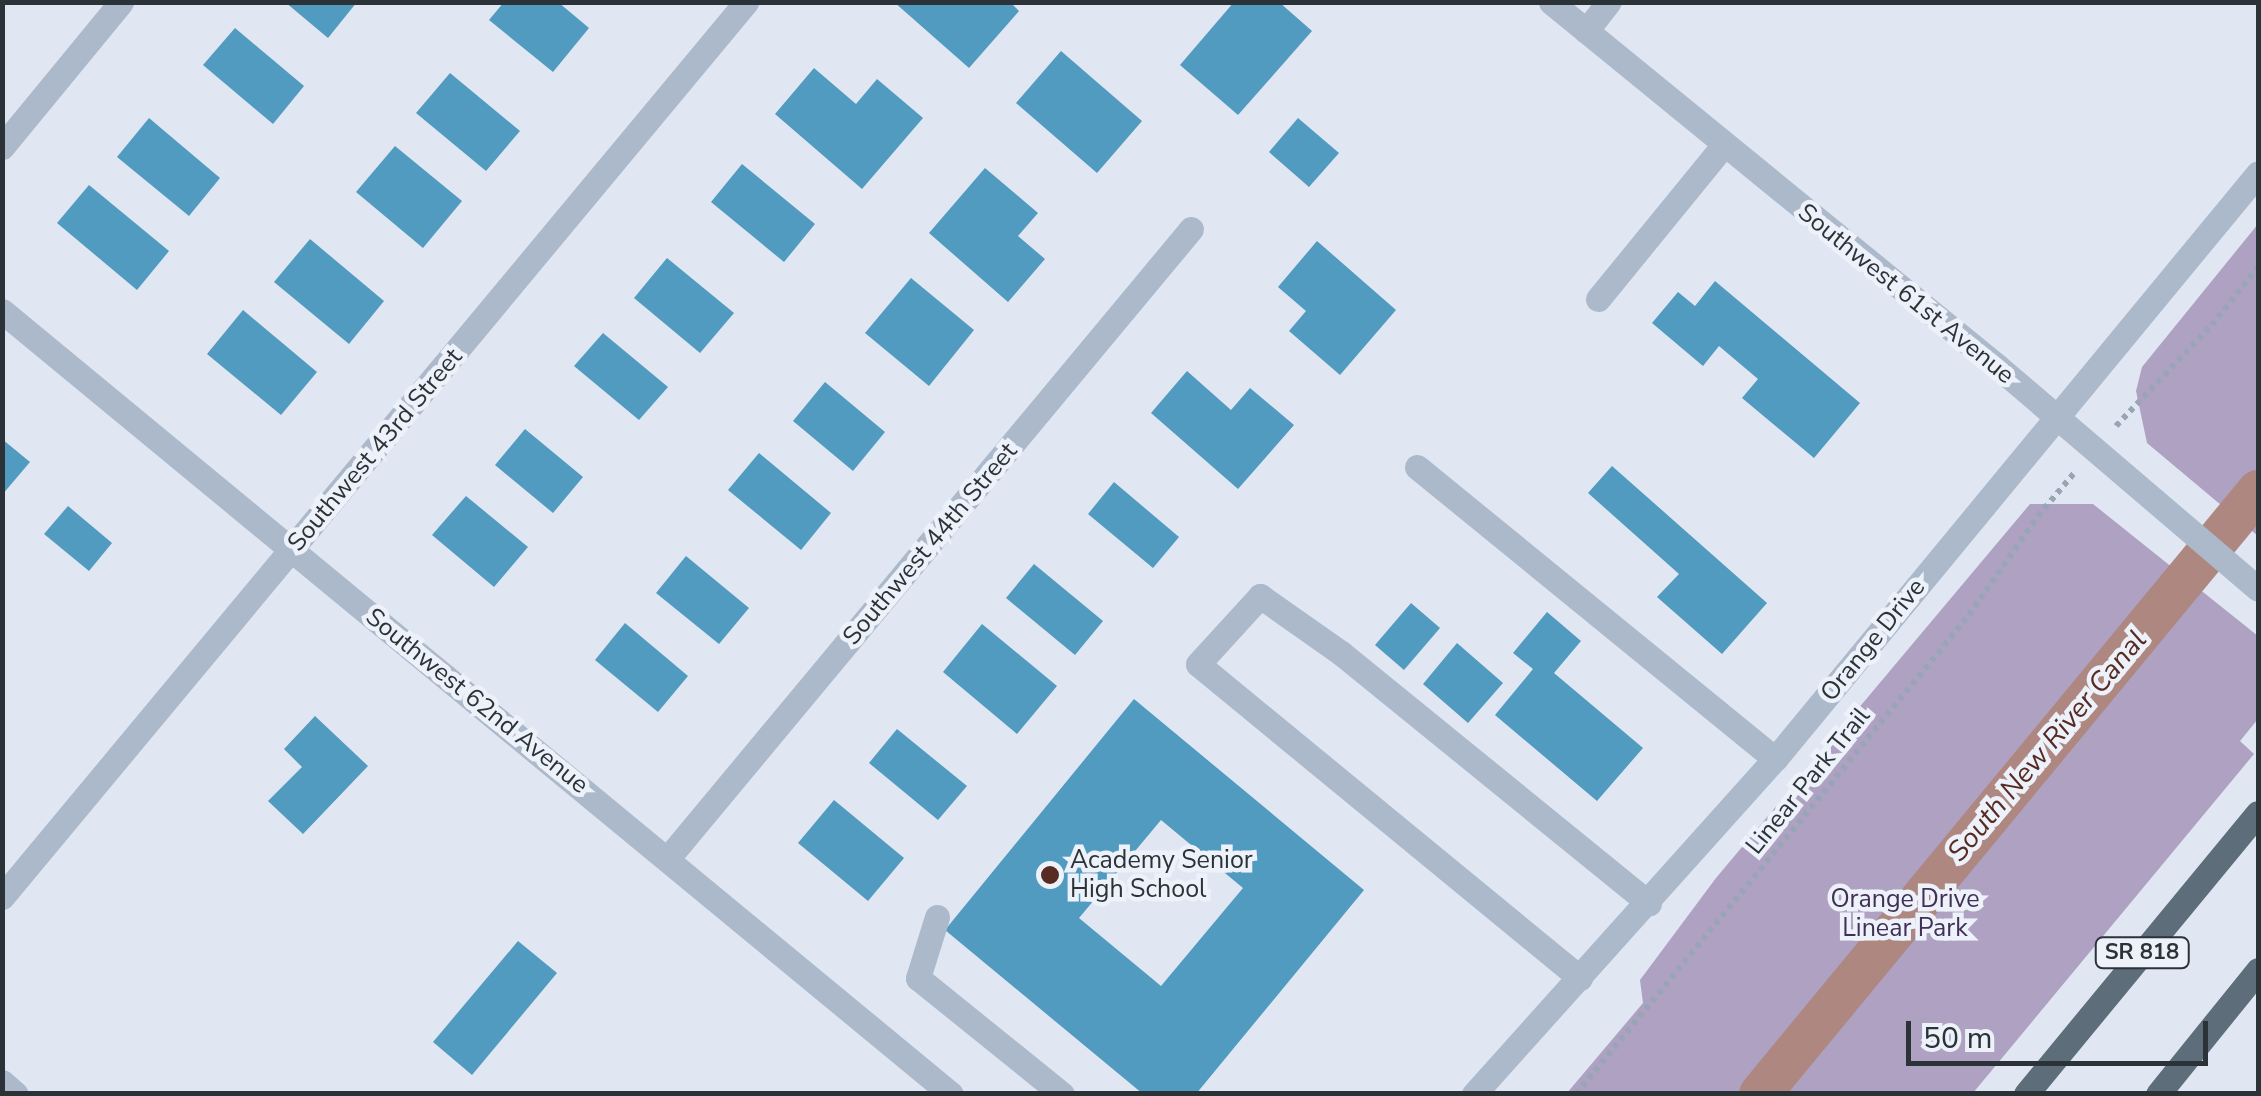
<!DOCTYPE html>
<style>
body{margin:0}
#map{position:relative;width:2261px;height:1096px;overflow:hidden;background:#e0e7f2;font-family:"Nunito Sans",sans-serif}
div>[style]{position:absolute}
.green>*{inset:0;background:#aea1c1}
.canal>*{height:42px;margin:-21px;padding:0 21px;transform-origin:21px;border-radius:21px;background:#ae8780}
.building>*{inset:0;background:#519ac0}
.path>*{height:6px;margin-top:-3px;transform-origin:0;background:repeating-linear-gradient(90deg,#97a5b6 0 5px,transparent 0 10px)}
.minor>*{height:25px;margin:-12.5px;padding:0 12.5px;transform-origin:12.5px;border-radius:12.5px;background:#acb9ca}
.major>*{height:25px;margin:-12.5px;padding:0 12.5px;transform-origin:12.5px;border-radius:12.5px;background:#5d6d79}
.dots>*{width:28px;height:28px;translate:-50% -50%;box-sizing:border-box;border:5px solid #edf1fa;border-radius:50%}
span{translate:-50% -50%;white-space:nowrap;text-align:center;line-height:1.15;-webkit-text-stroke:9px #edf1fa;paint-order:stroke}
.shield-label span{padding:2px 8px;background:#edf1fa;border:2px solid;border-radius:8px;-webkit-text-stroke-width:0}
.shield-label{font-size:22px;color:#2b3338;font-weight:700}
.street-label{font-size:25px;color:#2b3338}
.poi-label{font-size:25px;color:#2b3338}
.left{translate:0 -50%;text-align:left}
.park-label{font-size:25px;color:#413055}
.water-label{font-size:28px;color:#582b22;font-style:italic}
.frame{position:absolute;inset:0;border:5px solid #2b3338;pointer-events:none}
.scale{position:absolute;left:1906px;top:1021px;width:302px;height:45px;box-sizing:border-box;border:5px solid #2b3338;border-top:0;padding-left:12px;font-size:30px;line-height:35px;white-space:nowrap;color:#2b3338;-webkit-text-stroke:8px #edf1fa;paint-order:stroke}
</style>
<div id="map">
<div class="green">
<div style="clip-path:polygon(2258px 224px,2258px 536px,2147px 443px,2136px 391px,2142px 367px)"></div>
<div style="clip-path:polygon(2030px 504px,2093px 504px,2258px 636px,2258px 719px,2240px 741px,2254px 754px,1973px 1093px,1567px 1093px,1643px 1003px,1640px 980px,1716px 878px)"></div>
</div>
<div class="canal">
<div style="left:1760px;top:1094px;width:782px;rotate:-50.45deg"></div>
</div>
<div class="building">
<div style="clip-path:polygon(285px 2px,357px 2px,328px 38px)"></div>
<div style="clip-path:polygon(504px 2px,558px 2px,589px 28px,553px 72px,489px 20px)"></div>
<div style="clip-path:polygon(894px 2px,1010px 2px,1019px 11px,969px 68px)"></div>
<div style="clip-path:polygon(1234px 2px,1279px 2px,1312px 31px,1238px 115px,1180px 65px)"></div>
<div style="clip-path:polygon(235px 28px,304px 86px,273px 124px,203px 65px)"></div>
<div style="clip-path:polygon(1061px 51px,1142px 121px,1097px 173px,1016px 103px)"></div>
<div style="clip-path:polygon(814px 68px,856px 104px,877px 79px,923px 118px,862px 189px,775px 114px)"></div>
<div style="clip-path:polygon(450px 73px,520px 131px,486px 171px,416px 113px)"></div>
<div style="clip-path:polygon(149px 118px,220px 178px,189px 216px,117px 157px)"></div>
<div style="clip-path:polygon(1298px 118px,1339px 153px,1309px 187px,1269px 152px)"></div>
<div style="clip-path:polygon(395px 146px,462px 201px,423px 248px,356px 192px)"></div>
<div style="clip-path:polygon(742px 164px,815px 224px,784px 262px,711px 202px)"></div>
<div style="clip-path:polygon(985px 168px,1038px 213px,1018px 236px,1045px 259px,1008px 302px,929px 233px)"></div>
<div style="clip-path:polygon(89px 185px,169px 251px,137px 290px,57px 223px)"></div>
<div style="clip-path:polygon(310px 239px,384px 301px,349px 344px,274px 282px)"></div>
<div style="clip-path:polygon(1317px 241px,1396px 310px,1340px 375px,1289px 331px,1306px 311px,1278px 287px)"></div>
<div style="clip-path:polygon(667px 258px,734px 313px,700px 353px,634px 298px)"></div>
<div style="clip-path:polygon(911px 278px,974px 330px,929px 386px,865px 333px)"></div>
<div style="clip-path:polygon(1715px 281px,1860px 403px,1814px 458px,1742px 398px,1758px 379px,1719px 346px,1703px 366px,1652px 323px,1678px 292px,1695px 306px)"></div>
<div style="clip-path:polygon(243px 310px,317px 372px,281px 415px,207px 354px)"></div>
<div style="clip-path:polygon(603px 333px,668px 387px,639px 420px,574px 366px)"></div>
<div style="clip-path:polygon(1187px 371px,1231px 410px,1250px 388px,1294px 425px,1238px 489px,1151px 413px)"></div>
<div style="clip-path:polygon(825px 382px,885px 432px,853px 471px,793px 421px)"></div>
<div style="clip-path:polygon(525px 429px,583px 477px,553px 513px,495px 465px)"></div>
<div style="clip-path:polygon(2px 439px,30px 462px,2px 495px)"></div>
<div style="clip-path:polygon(759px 453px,831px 513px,801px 550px,728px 490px)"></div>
<div style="clip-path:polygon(1612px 466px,1767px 603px,1722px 654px,1657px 597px,1679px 574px,1588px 493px)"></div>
<div style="clip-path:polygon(1114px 482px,1179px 537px,1153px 568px,1088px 514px)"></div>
<div style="clip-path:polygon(466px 496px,528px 547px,494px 587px,432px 535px)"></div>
<div style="clip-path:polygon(68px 506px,112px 543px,89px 571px,44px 534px)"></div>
<div style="clip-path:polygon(686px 556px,749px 608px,719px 644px,656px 593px)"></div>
<div style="clip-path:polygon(1034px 564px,1103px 621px,1075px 655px,1006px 598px)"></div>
<div style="clip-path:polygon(1411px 603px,1440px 628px,1404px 670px,1375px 645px)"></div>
<div style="clip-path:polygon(1547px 612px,1581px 641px,1554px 673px,1643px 748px,1597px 801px,1495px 715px,1533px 669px,1513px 653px)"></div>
<div style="clip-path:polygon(625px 623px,688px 676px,658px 712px,595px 660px)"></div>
<div style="clip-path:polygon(982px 624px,1057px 686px,1017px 734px,943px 672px)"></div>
<div style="clip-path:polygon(1457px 643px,1503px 683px,1468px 723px,1423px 684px)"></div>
<div style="clip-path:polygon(evenodd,1134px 699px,1364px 890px,1196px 1094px,1143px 1094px,945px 930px,1134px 699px,1161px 820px,1243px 888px,1161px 986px,1079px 918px,1161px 820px)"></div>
<div style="clip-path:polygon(315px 716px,368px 766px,303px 834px,268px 801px,302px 767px,284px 749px)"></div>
<div style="clip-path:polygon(897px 729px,967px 786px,938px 820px,869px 763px)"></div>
<div style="clip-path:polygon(834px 800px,904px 858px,868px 901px,798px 843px)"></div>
<div style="clip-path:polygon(518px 941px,557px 973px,472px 1075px,433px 1042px)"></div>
</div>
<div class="path">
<div style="left:2116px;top:426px;width:139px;rotate:-46.5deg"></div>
<div style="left:2212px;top:325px;width:74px;rotate:-51.6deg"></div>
<div style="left:1576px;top:1094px;width:620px;rotate:-50.63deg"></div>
<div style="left:1969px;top:615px;width:121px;rotate:-55.1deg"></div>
<div style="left:2038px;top:516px;width:57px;rotate:-49.9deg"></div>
</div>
<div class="minor">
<div style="left:1551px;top:2px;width:576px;rotate:39.22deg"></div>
<div style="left:1997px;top:366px;width:343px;rotate:40.5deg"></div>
<div style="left:1586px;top:31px;width:37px;rotate:-52deg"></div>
<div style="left:2px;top:147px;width:188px;rotate:-50.6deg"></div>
<div style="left:1598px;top:299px;width:198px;rotate:-50.8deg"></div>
<div style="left:2px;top:311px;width:1230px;rotate:39.53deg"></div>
<div style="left:1417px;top:467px;width:462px;rotate:39.2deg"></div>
<div style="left:668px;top:858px;width:818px;rotate:-50.26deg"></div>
<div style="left:2px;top:897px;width:1164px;rotate:-50.26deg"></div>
<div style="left:937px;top:917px;width:64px;rotate:107.3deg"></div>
<div style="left:918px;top:978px;width:185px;rotate:38.9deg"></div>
<div style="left:1580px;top:978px;width:494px;rotate:-140.6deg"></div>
<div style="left:1198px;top:664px;width:92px;rotate:-47.6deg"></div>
<div style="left:1260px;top:596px;width:99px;rotate:35.1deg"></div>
<div style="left:1341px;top:653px;width:397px;rotate:39.1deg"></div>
<div style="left:2px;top:1082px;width:18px;rotate:41deg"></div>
<div style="left:1474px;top:1094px;width:450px;rotate:-48.1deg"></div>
<div style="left:1775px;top:759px;width:759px;rotate:-50.5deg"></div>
</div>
<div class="major">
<div style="left:2026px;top:1094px;width:364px;rotate:-50.5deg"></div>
<div style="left:2158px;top:1094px;width:159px;rotate:-51.1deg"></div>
</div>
<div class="dots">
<div style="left:1050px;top:875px;background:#582b22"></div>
</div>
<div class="shield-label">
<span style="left:2142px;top:953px">SR 818</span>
</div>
<div class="street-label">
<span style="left:1906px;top:294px;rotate:39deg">Southwest 61st Avenue</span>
<span style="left:375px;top:450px;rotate:-50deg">Southwest 43rd Street</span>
<span style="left:930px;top:544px;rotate:-50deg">Southwest 44th Street</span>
<span style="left:1873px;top:640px;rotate:-51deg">Orange Drive</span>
<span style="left:477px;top:701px;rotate:39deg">Southwest 62nd Avenue</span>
<span style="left:1808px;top:781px;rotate:-51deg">Linear Park Trail</span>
</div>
<div class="poi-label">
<span class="left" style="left:1070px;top:875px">Academy Senior<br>High School</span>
</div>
<div class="park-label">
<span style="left:1905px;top:914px">Orange Drive<br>Linear Park</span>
</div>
<div class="water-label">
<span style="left:2047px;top:746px;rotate:-50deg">South New River Canal</span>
</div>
<div class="frame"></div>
<div class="scale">50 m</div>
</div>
